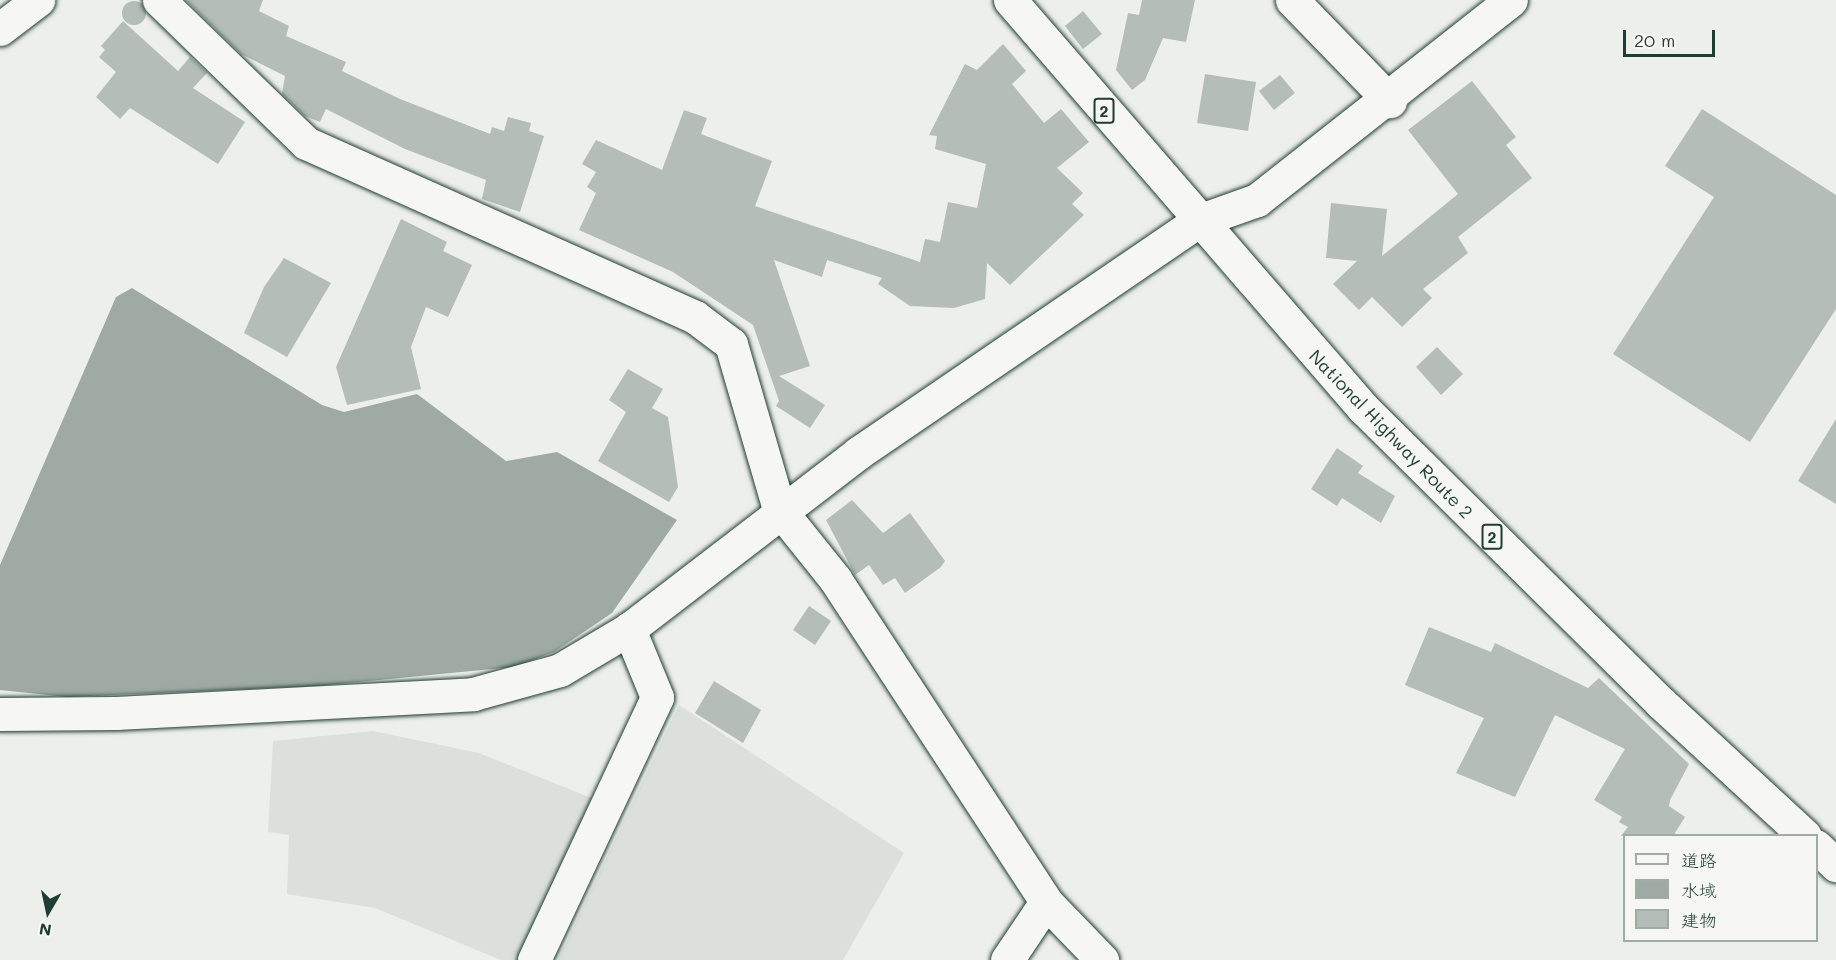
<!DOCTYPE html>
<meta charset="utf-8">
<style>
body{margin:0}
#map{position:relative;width:1836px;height:960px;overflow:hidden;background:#edefea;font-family:Mali,"Klee One",sans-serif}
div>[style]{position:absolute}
.built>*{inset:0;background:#dce0db}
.water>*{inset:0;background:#9faaa4}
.building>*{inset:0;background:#b4bdb8}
.round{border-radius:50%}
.roads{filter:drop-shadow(0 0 2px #1f3d34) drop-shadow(0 0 2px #1f3d34)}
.minor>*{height:33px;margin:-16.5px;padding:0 16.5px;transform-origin:16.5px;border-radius:16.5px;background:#f6f6f2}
.highway>*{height:33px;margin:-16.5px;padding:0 16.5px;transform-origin:16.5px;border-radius:16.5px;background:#f6f6f2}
span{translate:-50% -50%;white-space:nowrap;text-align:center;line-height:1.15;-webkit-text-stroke:4.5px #f6f6f2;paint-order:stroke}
.shield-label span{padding:2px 4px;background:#f6f6f2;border:2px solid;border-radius:4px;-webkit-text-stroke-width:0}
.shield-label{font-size:16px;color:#1f3d34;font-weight:700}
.street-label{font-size:18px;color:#1f3d34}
.legend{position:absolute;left:1623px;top:834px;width:195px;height:108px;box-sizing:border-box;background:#f6f6f2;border:2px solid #a0aca6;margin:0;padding:8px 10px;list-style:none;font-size:18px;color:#1f3d34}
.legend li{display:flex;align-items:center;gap:12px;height:30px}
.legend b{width:30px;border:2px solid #a0aca6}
.north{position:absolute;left:18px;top:882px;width:60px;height:60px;-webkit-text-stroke:4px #f6f6f2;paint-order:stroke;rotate:189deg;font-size:16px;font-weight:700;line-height:24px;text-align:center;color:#1f3d34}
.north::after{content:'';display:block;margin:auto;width:21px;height:27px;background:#1f3d34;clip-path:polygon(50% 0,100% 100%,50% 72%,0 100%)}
.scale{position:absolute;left:1623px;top:30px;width:92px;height:27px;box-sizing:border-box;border:3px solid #1f3d34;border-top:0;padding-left:8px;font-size:18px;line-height:21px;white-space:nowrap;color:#1f3d34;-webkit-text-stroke:4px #f6f6f2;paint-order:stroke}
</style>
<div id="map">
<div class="built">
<div style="clip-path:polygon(679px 705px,904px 853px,843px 960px,558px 960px)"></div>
<div style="clip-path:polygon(373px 731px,479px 753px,599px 801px,521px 960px,501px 960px,375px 908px,287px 894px,289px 835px,268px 832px,273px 741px)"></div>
</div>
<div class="water">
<div style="clip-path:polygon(132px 288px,322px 405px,344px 412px,417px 394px,506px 461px,557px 452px,677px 520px,612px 613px,554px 652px,513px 667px,317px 686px,67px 697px,0 690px,0 565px,116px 297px)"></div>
</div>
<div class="building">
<div style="clip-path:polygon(186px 0,263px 0,259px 11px,289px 26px,286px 36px,346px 62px,342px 71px,400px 99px,490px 134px,492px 127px,504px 131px,508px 117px,531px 123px,529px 131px,544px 136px,520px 212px,482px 199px,486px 180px,405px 149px,326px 109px,320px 122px,305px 116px,282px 94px,285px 76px,241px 54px)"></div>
<div style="clip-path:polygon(1142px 0,1195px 0,1186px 42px,1163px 38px,1145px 80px,1132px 90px,1116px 70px,1128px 13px,1139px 15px)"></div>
<div class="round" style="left:122px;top:1px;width:24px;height:24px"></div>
<div style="clip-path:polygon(1083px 11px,1102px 34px,1083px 49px,1065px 26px)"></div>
<div style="clip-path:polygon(123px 21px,178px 71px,190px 57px,207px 73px,193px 88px,245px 122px,218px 164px,130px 108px,120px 119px,96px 97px,116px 72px,99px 57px,105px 50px,101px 46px)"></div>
<div style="clip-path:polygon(1003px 44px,1026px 71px,1012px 84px,1044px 123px,1061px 109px,1089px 142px,1057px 168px,1083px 193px,1072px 204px,1084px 215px,1010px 285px,987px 263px,985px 299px,954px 308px,910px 306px,878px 284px,882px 278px,827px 260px,822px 277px,774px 260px,810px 366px,779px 376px,825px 405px,810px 428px,776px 406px,779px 401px,753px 325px,673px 272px,579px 230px,596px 193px,587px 187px,596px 172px,582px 164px,596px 140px,662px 170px,684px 110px,707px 118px,701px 134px,772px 161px,755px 206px,920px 262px,925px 239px,940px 242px,948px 202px,977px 208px,986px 164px,935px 149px,937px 136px,929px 135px,965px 64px,977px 70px)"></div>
<div style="clip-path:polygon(1205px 74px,1256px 82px,1248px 131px,1197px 123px)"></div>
<div style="clip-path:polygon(1280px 75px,1295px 93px,1274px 110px,1259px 91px)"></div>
<div style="clip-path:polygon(1472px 81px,1516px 137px,1506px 145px,1532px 178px,1458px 237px,1468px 253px,1423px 289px,1432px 298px,1402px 327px,1372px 297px,1359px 310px,1333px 284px,1357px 261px,1326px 258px,1331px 203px,1387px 209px,1382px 256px,1458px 194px,1408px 130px)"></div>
<div style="clip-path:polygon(1702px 109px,1836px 195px,1836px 309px,1750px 442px,1613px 354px,1714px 197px,1665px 166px)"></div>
<div style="clip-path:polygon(401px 219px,447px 242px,443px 251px,472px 265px,448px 317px,426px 307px,411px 347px,421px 389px,347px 405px,336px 367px)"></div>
<div style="clip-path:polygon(284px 258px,331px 283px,287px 357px,244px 333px,264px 287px)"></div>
<div style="clip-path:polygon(1437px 347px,1463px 374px,1441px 395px,1416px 367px)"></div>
<div style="clip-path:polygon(628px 369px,663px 389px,652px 408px,668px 417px,678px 487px,669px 502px,598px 461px,626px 412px,609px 400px)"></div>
<div style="clip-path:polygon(1836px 419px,1836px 504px,1798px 481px)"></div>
<div style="clip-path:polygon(1337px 448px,1363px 466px,1358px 473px,1395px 496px,1381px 523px,1342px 498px,1337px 506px,1311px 489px)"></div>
<div style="clip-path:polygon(852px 500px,883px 533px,910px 513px,945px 561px,941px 567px,905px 593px,895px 578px,883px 585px,869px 565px,855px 575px,826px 520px)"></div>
<div style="clip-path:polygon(809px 606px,831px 621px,815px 645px,793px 630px)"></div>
<div style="clip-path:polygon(1429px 627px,1491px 652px,1495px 643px,1588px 688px,1599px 678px,1689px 764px,1670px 800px,1669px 806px,1685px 817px,1673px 836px,1621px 836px,1628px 827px,1619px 822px,1622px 817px,1594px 800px,1625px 749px,1555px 715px,1515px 797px,1456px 773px,1484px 718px,1405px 685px)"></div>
<div style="clip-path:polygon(714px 681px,761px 710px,743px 743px,695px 713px)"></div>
</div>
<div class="roads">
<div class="minor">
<div style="left:159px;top:0;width:205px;rotate:44.2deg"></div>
<div style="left:306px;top:143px;width:426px;rotate:24.1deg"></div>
<div style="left:695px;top:317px;width:45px;rotate:36.9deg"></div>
<div style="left:731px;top:344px;width:172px;rotate:73.8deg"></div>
<div style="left:779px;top:509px;width:90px;rotate:51.3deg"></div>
<div style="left:835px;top:579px;width:386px;rotate:56.8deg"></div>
<div style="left:1046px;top:902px;width:81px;rotate:46deg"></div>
<div style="left:1292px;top:0;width:141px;rotate:45.9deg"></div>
<div style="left:0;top:29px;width:48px;rotate:-37.3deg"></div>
<div style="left:0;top:714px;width:116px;rotate:-0.5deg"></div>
<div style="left:116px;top:713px;width:358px;rotate:-3deg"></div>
<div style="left:473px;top:694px;width:90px;rotate:-15.4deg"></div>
<div style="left:560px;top:670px;width:80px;rotate:-30.7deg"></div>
<div style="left:629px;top:629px;width:289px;rotate:-37.5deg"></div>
<div style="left:858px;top:453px;width:412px;rotate:-34.3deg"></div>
<div style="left:1198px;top:221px;width:63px;rotate:-19.6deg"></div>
<div style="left:1257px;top:200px;width:323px;rotate:-38.2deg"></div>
<div style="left:534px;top:960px;width:290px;rotate:-64.9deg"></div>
<div style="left:657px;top:697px;width:74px;rotate:-112.4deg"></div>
<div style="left:1007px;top:960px;width:70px;rotate:-56.1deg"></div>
</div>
<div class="highway">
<div style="left:1010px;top:0;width:540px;rotate:49.13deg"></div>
<div style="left:1363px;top:408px;width:418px;rotate:44.7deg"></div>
<div style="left:1660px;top:702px;width:197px;rotate:42.7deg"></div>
<div style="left:1816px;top:846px;width:28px;rotate:44deg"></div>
</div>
</div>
<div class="shield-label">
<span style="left:1104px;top:111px">2</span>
<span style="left:1492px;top:537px">2</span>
</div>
<div class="street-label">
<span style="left:1391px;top:434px;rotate:46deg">National Highway Route 2</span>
</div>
<ul class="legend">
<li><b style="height:8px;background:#f6f6f2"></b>道路</li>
<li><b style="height:16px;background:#9faaa4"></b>水域</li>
<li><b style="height:16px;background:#b4bdb8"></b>建物</li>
</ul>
<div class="north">N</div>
<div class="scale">20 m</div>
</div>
